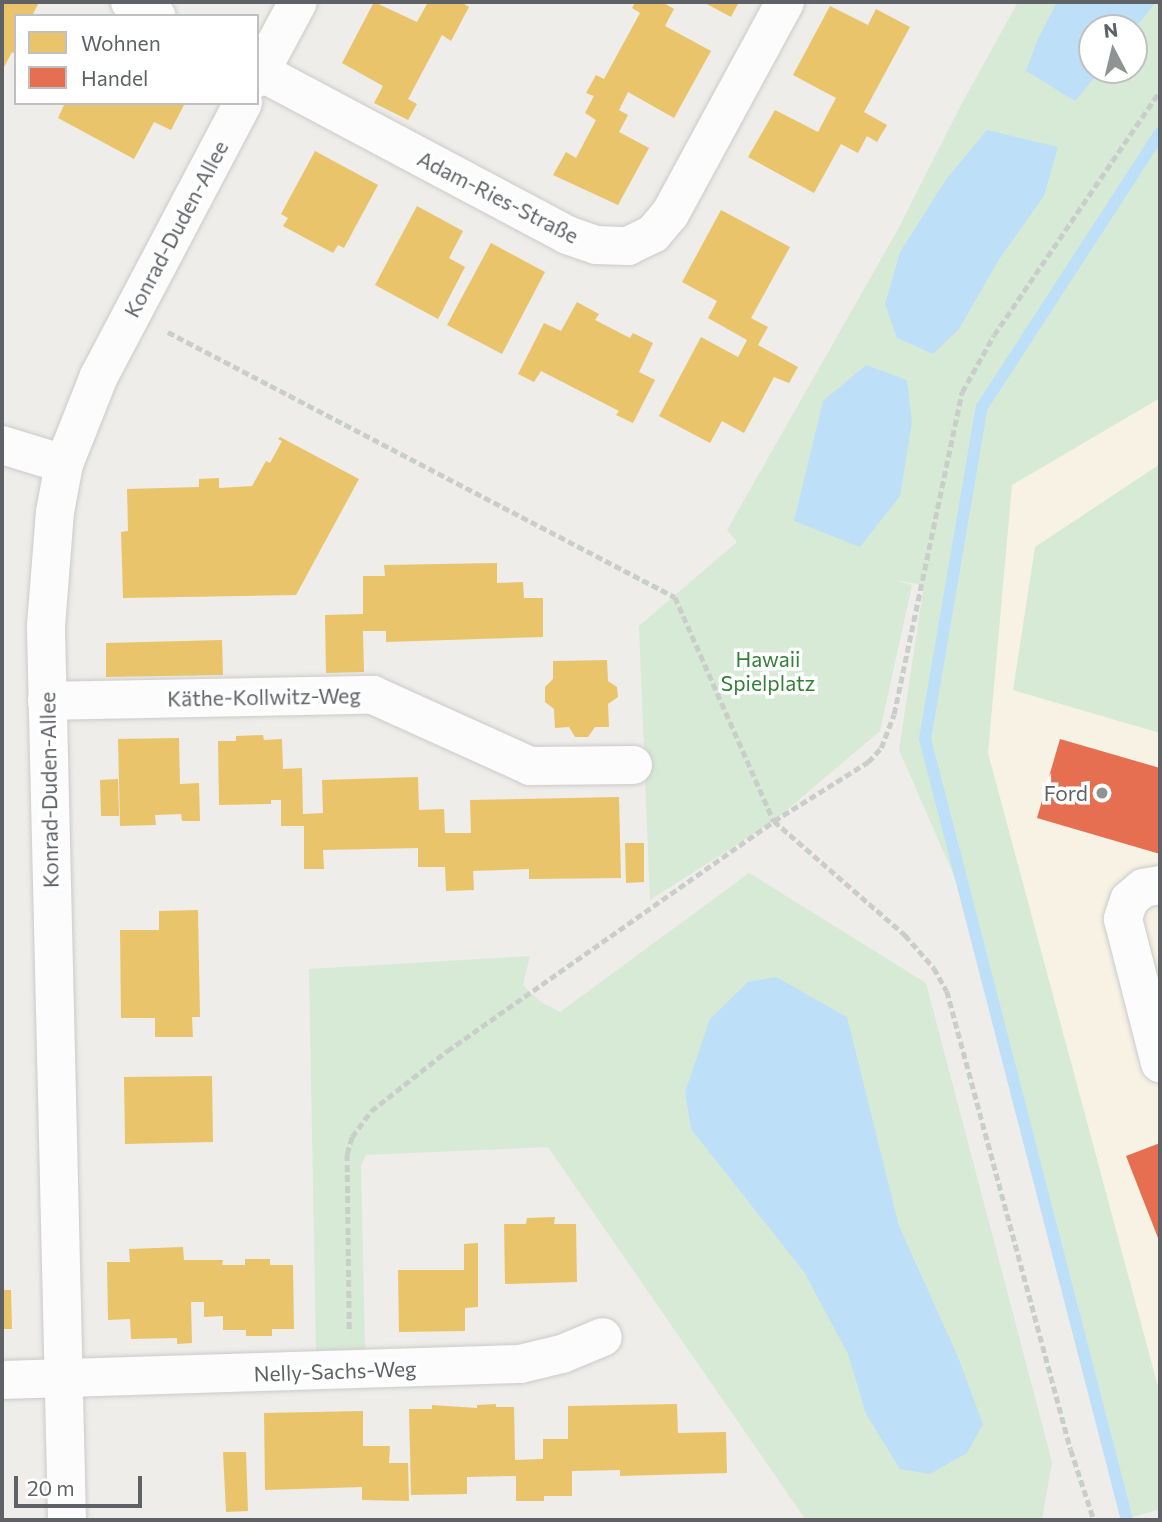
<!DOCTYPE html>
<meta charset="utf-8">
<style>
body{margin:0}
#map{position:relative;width:1162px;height:1522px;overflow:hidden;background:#eeede9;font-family:Commissioner,sans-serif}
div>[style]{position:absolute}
.commercial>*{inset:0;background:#f7f2e3}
.green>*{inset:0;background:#d7ead5}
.water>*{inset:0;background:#bde0f8}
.homes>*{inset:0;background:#e9c46a}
.shops>*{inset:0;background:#e76f51}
.stream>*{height:12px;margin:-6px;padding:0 6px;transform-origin:6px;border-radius:6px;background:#bde0f8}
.path>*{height:4.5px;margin-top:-2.25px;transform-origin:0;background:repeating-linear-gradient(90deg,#cacecb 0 7px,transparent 0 10.5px)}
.roads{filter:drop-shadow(0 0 2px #cacbcb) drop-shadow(0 0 2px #cacbcb)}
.minor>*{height:38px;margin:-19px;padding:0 19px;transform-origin:19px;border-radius:19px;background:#fcfcfc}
.dots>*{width:19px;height:19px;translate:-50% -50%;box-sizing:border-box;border:4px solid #fff;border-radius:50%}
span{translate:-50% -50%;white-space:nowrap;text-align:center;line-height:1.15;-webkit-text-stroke:7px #fff;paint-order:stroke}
.street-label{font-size:21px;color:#5e6267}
.park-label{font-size:21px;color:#338136}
.poi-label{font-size:21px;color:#5e6267}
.right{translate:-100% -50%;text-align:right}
.frame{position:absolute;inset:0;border:4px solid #5e6267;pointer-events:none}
.legend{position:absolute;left:14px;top:14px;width:245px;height:91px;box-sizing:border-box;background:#fff;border:2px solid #bfc0c2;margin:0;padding:9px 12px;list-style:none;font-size:21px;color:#5e6267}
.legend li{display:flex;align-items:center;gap:14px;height:35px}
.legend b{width:35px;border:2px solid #bfc0c2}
.north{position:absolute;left:1078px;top:14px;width:70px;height:70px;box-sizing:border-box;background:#fff;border:2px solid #bfc0c2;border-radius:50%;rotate:353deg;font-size:19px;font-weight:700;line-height:28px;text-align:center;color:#5e6267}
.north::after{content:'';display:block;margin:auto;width:24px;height:32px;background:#909394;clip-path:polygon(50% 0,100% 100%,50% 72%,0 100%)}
.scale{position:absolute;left:14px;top:1476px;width:128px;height:32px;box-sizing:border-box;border:4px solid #5e6267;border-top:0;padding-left:9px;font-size:21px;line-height:24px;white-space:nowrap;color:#5e6267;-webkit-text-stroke:5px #fff;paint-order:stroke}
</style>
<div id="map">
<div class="commercial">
<div style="clip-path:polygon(1160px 398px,1160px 1405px,1057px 1064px,987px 748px,1011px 485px)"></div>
</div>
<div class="green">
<div style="clip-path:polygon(evenodd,1018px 2px,1160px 2px,1160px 398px,1012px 485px,988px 753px,1160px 1394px,1160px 1509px,1124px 1520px,983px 942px,899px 750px,924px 585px,894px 580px,912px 585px,880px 731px,774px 821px,650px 900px,639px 626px,737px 542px,727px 530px,897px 231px,961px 105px,1018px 2px,1092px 28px,1134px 28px,1134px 70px,1092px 70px,1092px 28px)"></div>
<div style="clip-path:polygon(1160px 464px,1160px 733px,1013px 690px,1035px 547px)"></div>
<div style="clip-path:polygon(749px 873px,926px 983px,1052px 1462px,1042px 1520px,806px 1520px,548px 1147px,366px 1155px,361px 1166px,365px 1349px,316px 1351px,309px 969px,530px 956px,523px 985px,541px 1002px,560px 1012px)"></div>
</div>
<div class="water">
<div style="clip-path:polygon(1057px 2px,1156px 2px,1134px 30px,1092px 28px,1092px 70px,1101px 70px,1075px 101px,1026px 71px,1037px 41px)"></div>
<div style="clip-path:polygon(987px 130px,1058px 147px,1044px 196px,1000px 258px,959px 329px,933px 354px,897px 338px,885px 304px,900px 252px,947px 178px)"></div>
<div style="clip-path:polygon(866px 365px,907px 380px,912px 422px,900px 496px,860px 547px,794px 521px,823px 401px)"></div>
<div style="clip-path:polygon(776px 977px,847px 1017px,899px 1226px,958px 1357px,983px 1424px,967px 1453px,930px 1474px,900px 1469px,866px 1414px,848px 1354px,804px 1272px,691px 1129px,685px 1092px,710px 1019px,748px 982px)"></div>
</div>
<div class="homes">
<div style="clip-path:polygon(2px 2px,39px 2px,32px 16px,16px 16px,16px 54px,12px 52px,2px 71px)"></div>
<div style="clip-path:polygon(374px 2px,417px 22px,428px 2px,461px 2px,469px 7px,451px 41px,442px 35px,408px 99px,417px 104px,408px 120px,374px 103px,383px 86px,342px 63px)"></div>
<div style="clip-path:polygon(635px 2px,662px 2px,674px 9px,665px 26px,711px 51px,674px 118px,628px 92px,619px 110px,628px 115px,619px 132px,649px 148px,618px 205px,553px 175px,566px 152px,576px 158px,596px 120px,585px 113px,594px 96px,586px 93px,596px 75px,604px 79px,640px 13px,632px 8px)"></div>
<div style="clip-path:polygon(703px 2px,739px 2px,731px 17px)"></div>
<div style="clip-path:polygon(830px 6px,868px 25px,876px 9px,910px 27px,864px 112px,887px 125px,877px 142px,867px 136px,858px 153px,841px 144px,814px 193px,748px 157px,775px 110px,818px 132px,827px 115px,839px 122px,827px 115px,836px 98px,793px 75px)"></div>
<div style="clip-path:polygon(65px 103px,185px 103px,171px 130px,154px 122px,134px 159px,58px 118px)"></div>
<div style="clip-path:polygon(315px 151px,378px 185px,344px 248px,338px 245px,333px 253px,283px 226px,288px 218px,281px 214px)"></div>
<div style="clip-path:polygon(417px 206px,463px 231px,449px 258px,465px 267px,438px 319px,375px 285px)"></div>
<div style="clip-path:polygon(721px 210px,790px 247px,751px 318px,768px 327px,758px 345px,798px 367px,789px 383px,774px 377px,744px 433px,722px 421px,710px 443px,659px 416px,701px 337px,738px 357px,747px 340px,708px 318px,717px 301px,682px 282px)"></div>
<div style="clip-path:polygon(491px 243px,545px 272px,502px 354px,447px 325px)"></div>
<div style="clip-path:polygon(577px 302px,599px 314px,595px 320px,630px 338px,633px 333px,653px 343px,639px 372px,655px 380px,633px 423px,616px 415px,619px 411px,541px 371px,534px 382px,518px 374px,544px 323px,561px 331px)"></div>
<div style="clip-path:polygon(280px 437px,359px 479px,296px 595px,123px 598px,121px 532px,128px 531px,127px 489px,199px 487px,199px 479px,219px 478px,219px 488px,252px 486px,266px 461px,270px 463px,282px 441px,278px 439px)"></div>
<div style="clip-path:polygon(497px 563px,497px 583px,523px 582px,524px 598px,543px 598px,543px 637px,386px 642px,386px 631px,363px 631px,364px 672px,326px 673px,325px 615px,363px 614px,363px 576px,385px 576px,384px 565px)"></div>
<div style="clip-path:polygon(222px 640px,223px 675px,106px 677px,106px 643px)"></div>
<div style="clip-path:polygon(607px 660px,608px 681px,617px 687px,618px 697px,608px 704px,609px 727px,595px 727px,588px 737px,575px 737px,569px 727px,555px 728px,554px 709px,545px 702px,545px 687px,553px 679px,553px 661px)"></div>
<div style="clip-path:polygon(263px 735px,264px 740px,282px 739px,283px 769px,302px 768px,303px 814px,323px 813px,322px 780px,418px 777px,419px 810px,444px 809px,445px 833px,471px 833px,470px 800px,619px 797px,621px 878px,529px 879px,529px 869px,473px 871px,474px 890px,446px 891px,445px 867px,418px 867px,418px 848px,323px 850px,324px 869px,304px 869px,304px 826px,281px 826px,281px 800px,271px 800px,271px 804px,219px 805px,218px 741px,236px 741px,236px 736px)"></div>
<div style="clip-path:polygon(179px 738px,180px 784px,199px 783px,200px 821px,182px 821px,181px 814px,155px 815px,156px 825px,120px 826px,118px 739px)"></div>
<div style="clip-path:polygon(118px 779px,119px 816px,101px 816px,100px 780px)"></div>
<div style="clip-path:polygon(625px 843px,644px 843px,644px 882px,626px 883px)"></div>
<div style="clip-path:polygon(198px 910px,200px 1017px,192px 1017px,193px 1037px,155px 1037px,155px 1018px,121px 1018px,120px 930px,159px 930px,159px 911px)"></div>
<div style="clip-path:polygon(212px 1076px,213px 1142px,125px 1144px,124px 1077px)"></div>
<div style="clip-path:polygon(555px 1217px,554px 1224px,576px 1224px,577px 1282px,505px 1284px,504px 1224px,526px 1224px,527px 1218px)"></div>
<div style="clip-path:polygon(478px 1243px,478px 1307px,465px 1308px,465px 1331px,399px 1332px,398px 1270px,464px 1270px,464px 1244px)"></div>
<div style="clip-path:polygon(183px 1247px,184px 1260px,223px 1260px,222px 1265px,245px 1265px,245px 1259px,270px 1259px,270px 1265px,293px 1265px,294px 1329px,272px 1329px,272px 1336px,246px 1336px,246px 1330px,223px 1330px,223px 1316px,204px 1317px,204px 1302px,191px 1302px,192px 1343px,177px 1344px,177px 1338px,131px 1339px,130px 1319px,108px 1320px,107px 1262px,130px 1262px,129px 1249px)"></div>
<div style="clip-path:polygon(2px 1290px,11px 1290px,12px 1329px,2px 1329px)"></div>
<div style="clip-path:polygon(496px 1404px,496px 1407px,514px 1407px,515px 1460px,543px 1459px,543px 1439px,568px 1439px,568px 1406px,677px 1404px,678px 1433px,726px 1432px,727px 1473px,620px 1476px,620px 1470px,572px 1471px,572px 1496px,544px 1496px,544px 1501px,516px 1501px,516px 1476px,467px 1477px,467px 1494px,411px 1495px,409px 1409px,432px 1409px,432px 1405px,477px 1408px,477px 1405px)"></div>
<div style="clip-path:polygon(363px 1411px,363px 1446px,390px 1446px,389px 1463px,408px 1463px,409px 1501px,362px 1500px,362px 1487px,265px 1490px,264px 1413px)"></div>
<div style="clip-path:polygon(223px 1452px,246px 1452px,248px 1511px,226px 1512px)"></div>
</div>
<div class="shops">
<div style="clip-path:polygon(1060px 739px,1160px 768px,1160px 854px,1037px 818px)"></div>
<div style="clip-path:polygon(1160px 1143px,1160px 1243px,1126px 1156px)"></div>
</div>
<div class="stream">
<div style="left:1127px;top:1520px;width:807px;rotate:-104.5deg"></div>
<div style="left:925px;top:739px;width:337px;rotate:-80.3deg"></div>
<div style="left:982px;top:407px;width:327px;rotate:-57deg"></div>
</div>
<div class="path">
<div style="left:168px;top:332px;width:572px;rotate:27.6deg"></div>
<div style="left:675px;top:597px;width:245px;rotate:66.2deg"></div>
<div style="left:774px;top:821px;width:174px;rotate:41deg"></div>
<div style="left:905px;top:935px;width:44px;rotate:48.7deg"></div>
<div style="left:934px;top:968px;width:26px;rotate:61deg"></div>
<div style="left:947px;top:991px;width:475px;rotate:74.9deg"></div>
<div style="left:1071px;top:1450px;width:74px;rotate:71.8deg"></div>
<div style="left:349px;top:1329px;width:175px;rotate:-90.7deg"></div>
<div style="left:347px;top:1154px;width:18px;rotate:-74deg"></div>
<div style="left:352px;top:1137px;width:32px;rotate:-54deg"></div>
<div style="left:371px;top:1111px;width:97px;rotate:-38.3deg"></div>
<div style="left:447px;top:1051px;width:400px;rotate:-35.1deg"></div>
<div style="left:774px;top:821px;width:111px;rotate:-32.1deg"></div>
<div style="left:868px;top:762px;width:19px;rotate:-47deg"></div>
<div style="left:881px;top:748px;width:36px;rotate:-69deg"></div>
<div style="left:894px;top:714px;width:329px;rotate:-78.1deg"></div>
<div style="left:962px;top:392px;width:65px;rotate:-60.7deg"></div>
<div style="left:994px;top:335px;width:295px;rotate:-55.8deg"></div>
</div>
<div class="roads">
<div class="minor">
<div style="left:130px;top:2px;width:30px;rotate:28deg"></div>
<div style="left:257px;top:70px;width:351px;rotate:28deg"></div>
<div style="left:567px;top:235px;width:31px;rotate:19deg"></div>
<div style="left:596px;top:245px;width:32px;rotate:2deg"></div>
<div style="left:628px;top:246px;width:28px;rotate:-26deg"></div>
<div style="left:653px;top:234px;width:26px;rotate:-50deg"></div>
<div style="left:670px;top:214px;width:241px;rotate:-61.5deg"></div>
<div style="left:257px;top:78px;width:86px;rotate:-61.7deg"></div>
<div style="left:2px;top:445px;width:65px;rotate:17deg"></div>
<div style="left:47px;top:701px;width:326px;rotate:-1.1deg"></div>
<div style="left:373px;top:695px;width:172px;rotate:24.3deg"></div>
<div style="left:530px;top:766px;width:103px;rotate:-0.6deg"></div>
<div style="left:1160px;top:885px;width:17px;rotate:170deg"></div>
<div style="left:1143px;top:888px;width:18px;rotate:139deg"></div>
<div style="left:1129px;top:900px;width:20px;rotate:108deg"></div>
<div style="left:1123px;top:919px;width:149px;rotate:75.6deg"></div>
<div style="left:2px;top:1380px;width:518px;rotate:-1.77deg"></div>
<div style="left:520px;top:1364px;width:43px;rotate:-13.4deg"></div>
<div style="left:562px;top:1354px;width:44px;rotate:-22.5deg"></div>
<div style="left:67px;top:1520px;width:894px;rotate:-91.35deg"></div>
<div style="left:46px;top:626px;width:114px;rotate:-85.5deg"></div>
<div style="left:55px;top:512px;width:49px;rotate:-79.4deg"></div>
<div style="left:64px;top:464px;width:95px;rotate:-68.3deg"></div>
<div style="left:99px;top:376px;width:309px;rotate:-62.2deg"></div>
</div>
</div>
<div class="dots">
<div style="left:1102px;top:793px;background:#909394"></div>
</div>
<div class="street-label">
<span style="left:498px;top:197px;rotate:27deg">Adam-Ries-Straße</span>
<span style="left:176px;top:229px;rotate:-62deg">Konrad-Duden-Allee</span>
<span style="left:264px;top:697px;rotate:-1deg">Käthe-Kollwitz-Weg</span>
<span style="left:49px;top:790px;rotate:-91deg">Konrad-Duden-Allee</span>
<span style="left:335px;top:1371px;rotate:-2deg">Nelly-Sachs-Weg</span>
</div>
<div class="park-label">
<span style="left:768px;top:671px">Hawaii<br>Spielplatz</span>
</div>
<div class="poi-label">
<span class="right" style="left:1088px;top:793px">Ford</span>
</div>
<div class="frame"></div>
<ul class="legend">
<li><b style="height:19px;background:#e9c46a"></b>Wohnen</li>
<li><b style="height:19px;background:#e76f51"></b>Handel</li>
</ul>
<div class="north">N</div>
<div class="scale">20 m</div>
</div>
